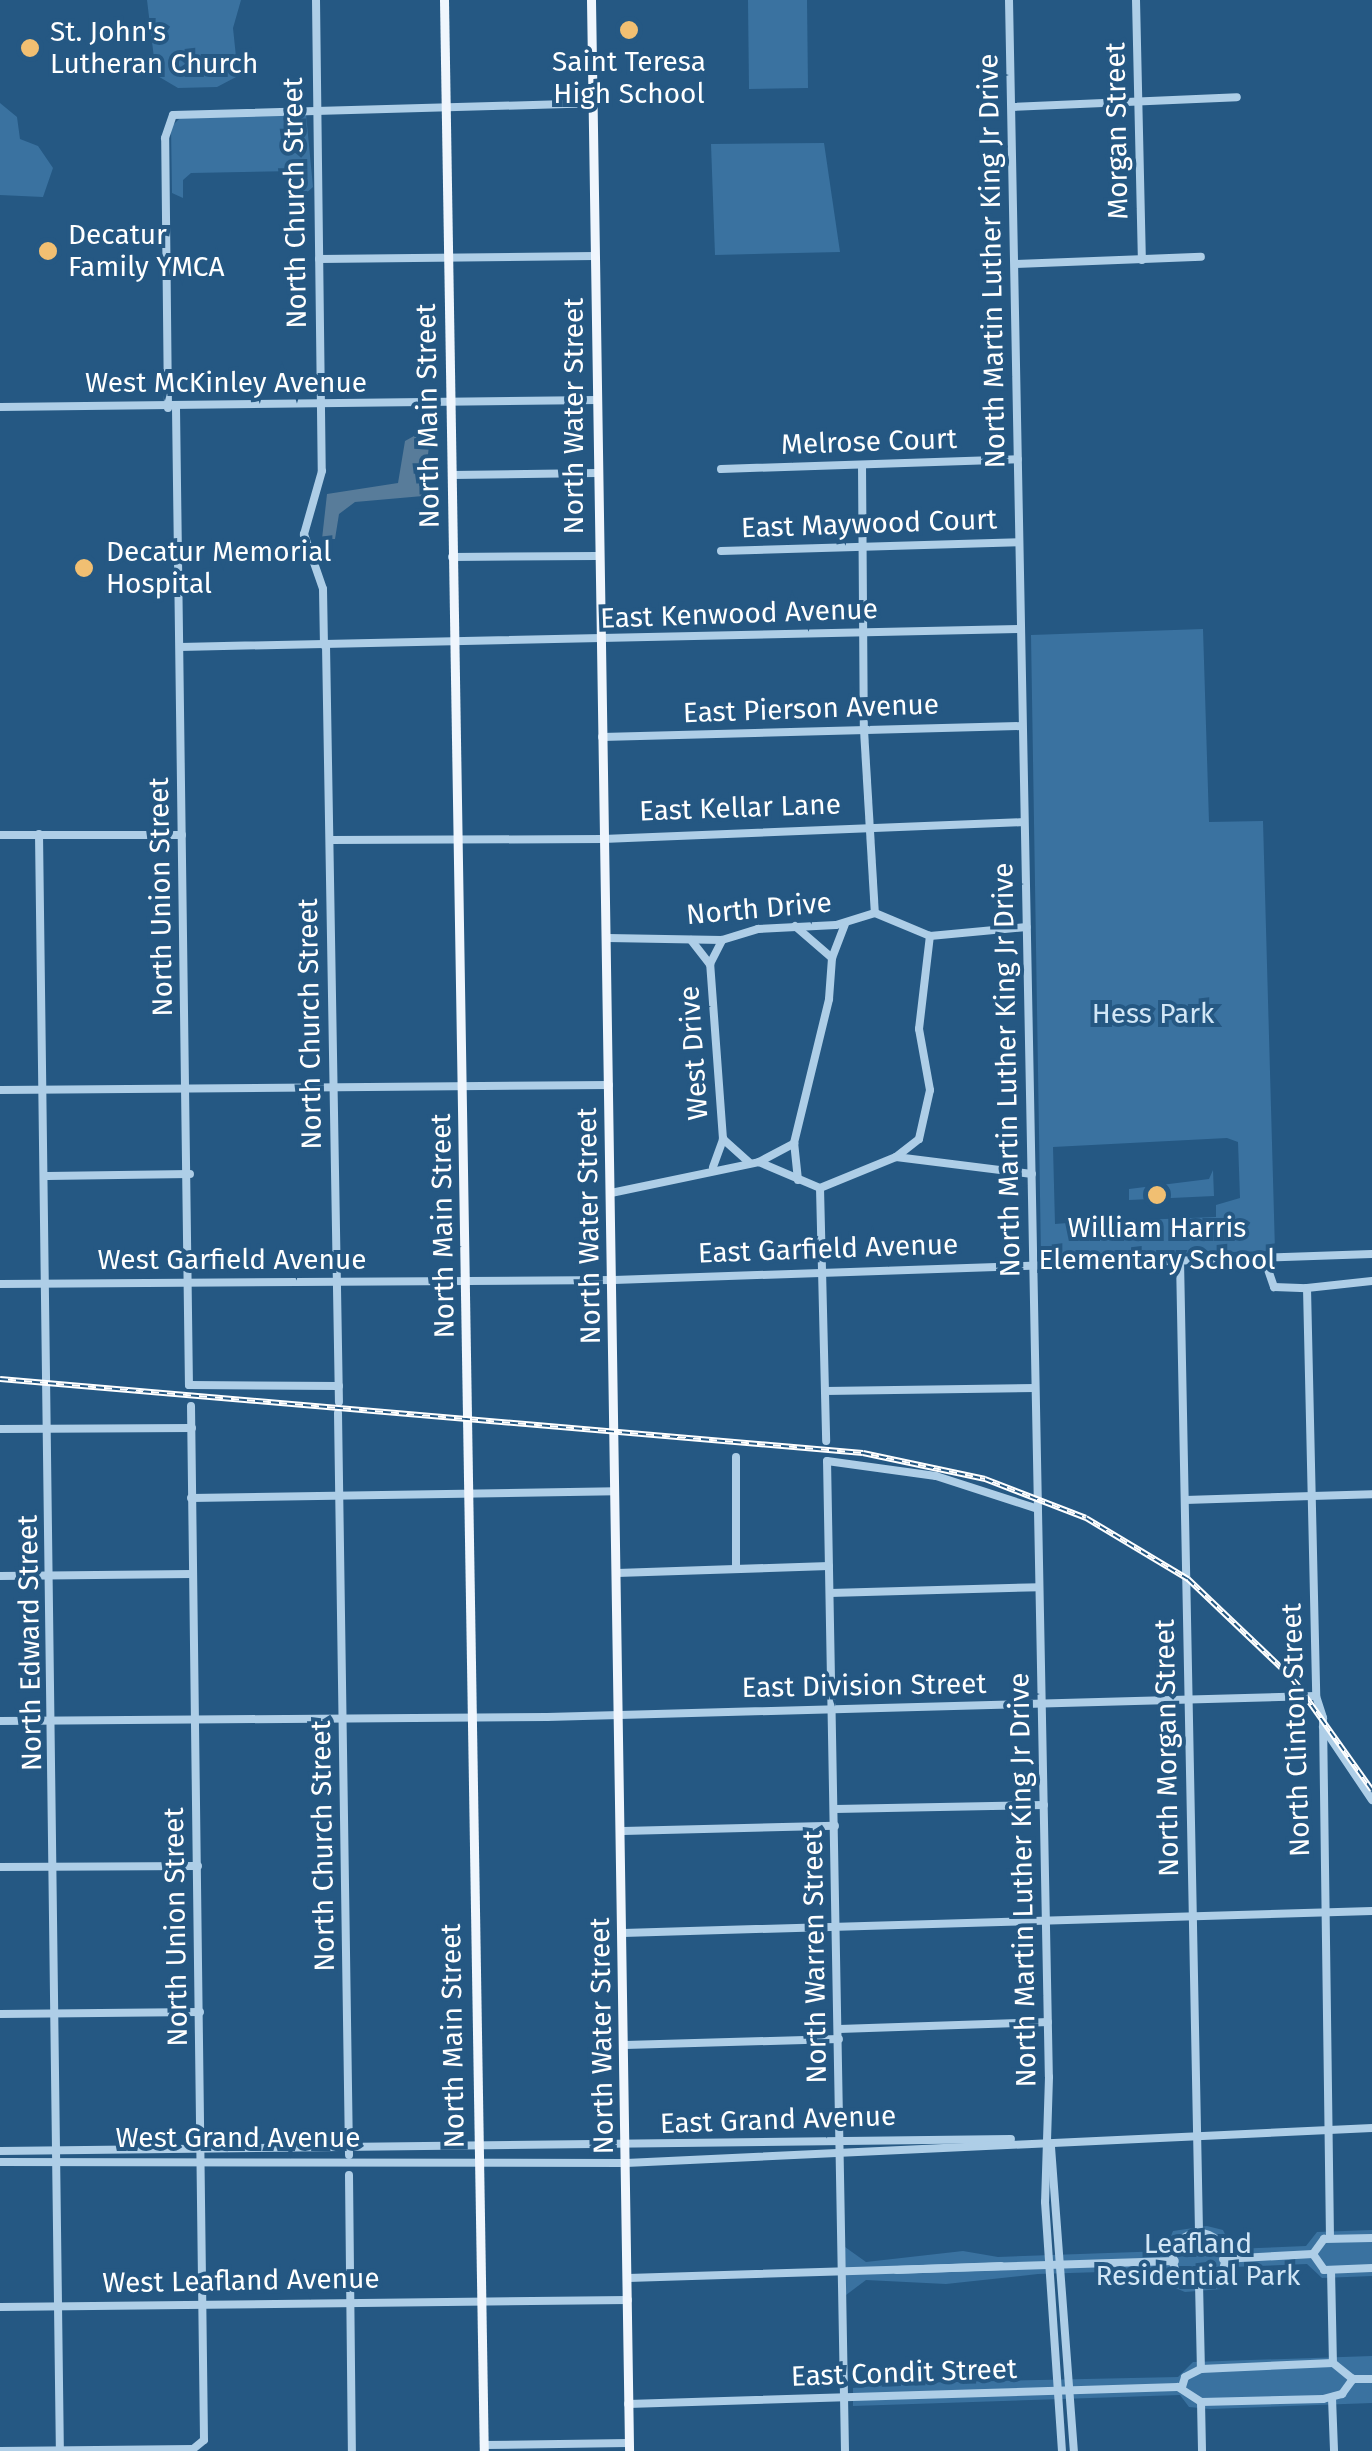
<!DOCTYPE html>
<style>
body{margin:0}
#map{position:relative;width:1372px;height:2451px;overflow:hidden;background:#255883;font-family:"Fira Sans",sans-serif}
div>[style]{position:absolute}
.green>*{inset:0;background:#3a72a0}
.water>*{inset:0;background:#587c9a}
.minor>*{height:8px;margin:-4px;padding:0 4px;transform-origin:4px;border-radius:4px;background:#aecee7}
.minor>.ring{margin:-4px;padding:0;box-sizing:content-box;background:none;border:8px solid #aecee7;border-radius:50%}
.major>*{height:9px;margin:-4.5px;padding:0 4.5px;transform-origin:4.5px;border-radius:4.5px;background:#f0f6fd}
.rail>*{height:6px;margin-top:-3px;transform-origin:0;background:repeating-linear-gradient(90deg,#255883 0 8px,#fff 0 16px);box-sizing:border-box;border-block:2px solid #fff}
.dots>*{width:28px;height:28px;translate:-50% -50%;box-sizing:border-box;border:5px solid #255883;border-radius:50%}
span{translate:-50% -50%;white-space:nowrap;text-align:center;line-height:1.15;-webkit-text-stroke:8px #255883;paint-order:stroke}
.poi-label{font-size:28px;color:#fff}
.left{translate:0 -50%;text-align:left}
.street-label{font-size:28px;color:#fff}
.park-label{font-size:28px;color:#d1e6f6}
</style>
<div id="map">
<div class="green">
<div style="clip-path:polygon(147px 0,241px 0,233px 28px,238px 76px,217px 87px,178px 88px,156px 75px)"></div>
<div style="clip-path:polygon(748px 0,807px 0,808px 88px,749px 89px)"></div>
<div style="clip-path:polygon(0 103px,17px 117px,20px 139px,38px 146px,53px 168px,43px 197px,0 195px)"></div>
<div style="clip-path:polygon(306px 114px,313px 187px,304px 195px,296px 171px,191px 173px,183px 180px,183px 198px,172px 193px,171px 127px,181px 117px)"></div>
<div style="clip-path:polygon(824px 143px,840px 252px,715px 255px,711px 144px)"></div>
<div style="clip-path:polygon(evenodd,1203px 629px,1209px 822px,1263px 821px,1275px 1251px,1041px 1257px,1031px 635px,1203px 629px,1227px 1138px,1238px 1142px,1240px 1198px,1216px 1205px,1216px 1217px,1113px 1221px,1112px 1212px,1093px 1213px,1092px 1221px,1055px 1224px,1053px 1147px,1227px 1138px)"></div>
<div style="clip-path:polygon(1213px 1170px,1214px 1196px,1129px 1200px,1129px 1189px,1209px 1179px)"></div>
<div style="clip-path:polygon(1207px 2226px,1223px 2230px,1232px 2249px,1306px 2246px,1317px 2232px,1372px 2230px,1372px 2276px,1322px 2278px,1307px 2264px,1232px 2267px,1221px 2289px,1185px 2292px,1173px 2287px,1165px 2270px,1038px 2274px,946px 2284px,866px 2280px,846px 2295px,845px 2247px,866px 2262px,963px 2251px,998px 2257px,1165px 2251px,1173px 2231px)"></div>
<div style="clip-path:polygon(1372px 2356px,1372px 2403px,1210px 2409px,1189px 2407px,1180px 2395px,853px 2406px,853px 2388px,907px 2383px,1178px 2377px,1193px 2362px)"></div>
</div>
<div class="water">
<div style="clip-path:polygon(414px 436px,429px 446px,423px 496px,355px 502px,339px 514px,335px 539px,322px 539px,327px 494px,398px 483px,405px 441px)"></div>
</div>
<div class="minor">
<div style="left:316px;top:0;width:471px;rotate:89.3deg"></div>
<div style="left:322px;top:471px;width:66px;rotate:105.9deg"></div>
<div style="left:304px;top:534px;width:58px;rotate:70.9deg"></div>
<div style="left:323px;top:589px;width:56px;rotate:89deg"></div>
<div style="left:1009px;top:0;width:2077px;rotate:88.9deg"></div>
<div style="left:1049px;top:2077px;width:125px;rotate:91.8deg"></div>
<div style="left:1045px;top:2202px;width:250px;rotate:86.1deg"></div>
<div style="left:1136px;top:0;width:260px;rotate:88.7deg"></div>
<div style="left:1012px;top:107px;width:225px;rotate:-2.5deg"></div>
<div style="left:319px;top:259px;width:276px;rotate:-0.6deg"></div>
<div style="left:1015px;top:264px;width:186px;rotate:-2.2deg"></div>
<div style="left:0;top:407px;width:597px;rotate:-0.67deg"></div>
<div style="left:168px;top:408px;width:270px;rotate:-90.6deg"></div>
<div style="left:165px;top:138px;width:24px;rotate:-71deg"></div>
<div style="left:173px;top:115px;width:419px;rotate:-1.6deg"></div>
<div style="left:176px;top:408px;width:977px;rotate:89.24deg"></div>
<div style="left:189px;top:1385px;width:150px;rotate:0.4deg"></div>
<div style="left:862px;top:465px;width:265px;rotate:89.6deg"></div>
<div style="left:864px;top:730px;width:183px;rotate:86.6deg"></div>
<div style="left:721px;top:469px;width:297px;rotate:-1.9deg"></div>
<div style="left:452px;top:475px;width:145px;rotate:-0.8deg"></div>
<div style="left:721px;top:551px;width:298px;rotate:-1.7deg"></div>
<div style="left:452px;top:557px;width:145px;rotate:-0.4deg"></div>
<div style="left:326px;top:645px;width:757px;rotate:89.02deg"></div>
<div style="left:180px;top:647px;width:841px;rotate:-1.23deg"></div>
<div style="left:602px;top:737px;width:420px;rotate:-1.5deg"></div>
<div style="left:39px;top:834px;width:1617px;rotate:89.26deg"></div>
<div style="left:0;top:835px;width:182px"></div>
<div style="left:330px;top:840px;width:273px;rotate:-0.2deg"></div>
<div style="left:603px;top:839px;width:421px;rotate:-2.3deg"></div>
<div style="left:795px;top:926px;width:49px;rotate:40.9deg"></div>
<div style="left:608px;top:938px;width:114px;rotate:1deg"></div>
<div style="left:722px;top:940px;width:38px;rotate:-17deg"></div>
<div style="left:758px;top:929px;width:78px;rotate:-2.9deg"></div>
<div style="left:836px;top:925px;width:41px;rotate:-17.1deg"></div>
<div style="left:875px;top:913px;width:60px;rotate:22.7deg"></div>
<div style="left:930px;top:936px;width:97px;rotate:-5.3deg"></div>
<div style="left:691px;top:940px;width:31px;rotate:52deg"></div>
<div style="left:0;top:1090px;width:609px;rotate:-0.47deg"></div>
<div style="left:723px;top:1139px;width:36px;rotate:42deg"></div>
<div style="left:896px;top:1157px;width:29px;rotate:-38deg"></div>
<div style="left:919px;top:1139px;width:50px;rotate:-77.3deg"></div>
<div style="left:930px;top:1090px;width:62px;rotate:-100.2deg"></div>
<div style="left:919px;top:1029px;width:94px;rotate:-83.3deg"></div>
<div style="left:759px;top:1162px;width:40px;rotate:-28deg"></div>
<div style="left:713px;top:1167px;width:30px;rotate:-70deg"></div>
<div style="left:723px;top:1139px;width:175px;rotate:-94.2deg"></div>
<div style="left:710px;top:964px;width:27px;rotate:-63deg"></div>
<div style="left:47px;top:1176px;width:143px;rotate:-0.8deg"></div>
<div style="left:798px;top:1180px;width:37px;rotate:-96deg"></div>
<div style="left:794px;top:1143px;width:148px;rotate:-76.3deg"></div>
<div style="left:829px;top:999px;width:41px;rotate:-85.8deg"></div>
<div style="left:832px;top:958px;width:36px;rotate:-69deg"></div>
<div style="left:820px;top:1188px;width:253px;rotate:88.6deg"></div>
<div style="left:611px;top:1193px;width:151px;rotate:-11.8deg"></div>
<div style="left:759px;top:1162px;width:66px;rotate:23.1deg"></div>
<div style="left:820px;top:1188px;width:82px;rotate:-22.2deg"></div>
<div style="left:896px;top:1157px;width:137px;rotate:7.1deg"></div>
<div style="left:1264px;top:1258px;width:31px;rotate:71deg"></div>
<div style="left:1274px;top:1287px;width:33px;rotate:2deg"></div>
<div style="left:1307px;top:1288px;width:408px;rotate:88.7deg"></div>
<div style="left:1316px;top:1696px;width:23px;rotate:72deg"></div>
<div style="left:1323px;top:1718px;width:520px;rotate:89.23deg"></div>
<div style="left:1180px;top:1260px;width:976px;rotate:88.88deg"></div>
<div style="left:0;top:1284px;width:614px;rotate:-0.37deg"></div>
<div style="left:614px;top:1280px;width:758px;rotate:-1.96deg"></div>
<div style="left:1307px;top:1288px;width:65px;rotate:-6.1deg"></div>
<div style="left:825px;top:1391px;width:210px;rotate:-0.8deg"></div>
<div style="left:338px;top:1413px;width:742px;rotate:89.15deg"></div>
<div style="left:0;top:1429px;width:192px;rotate:-0.3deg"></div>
<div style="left:736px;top:1457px;width:112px;rotate:90deg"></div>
<div style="left:191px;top:1498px;width:424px;rotate:-0.9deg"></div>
<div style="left:1185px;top:1500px;width:187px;rotate:-1.8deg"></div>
<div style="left:617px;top:1573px;width:212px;rotate:-1.9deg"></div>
<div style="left:0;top:1576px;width:192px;rotate:-0.6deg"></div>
<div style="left:830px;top:1593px;width:209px;rotate:-1.6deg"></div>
<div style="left:0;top:1721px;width:547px;rotate:-0.42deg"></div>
<div style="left:547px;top:1717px;width:769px;rotate:-1.56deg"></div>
<div style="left:1323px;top:1727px;width:88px;rotate:56.1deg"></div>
<div style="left:835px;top:1809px;width:209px;rotate:-1.1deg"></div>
<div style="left:623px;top:1831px;width:212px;rotate:-1.4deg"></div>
<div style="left:0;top:1867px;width:198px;rotate:-0.3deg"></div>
<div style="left:623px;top:1933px;width:749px;rotate:-1.68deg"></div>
<div style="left:0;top:2014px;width:200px;rotate:-0.6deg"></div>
<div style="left:839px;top:2029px;width:209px;rotate:-1.9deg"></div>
<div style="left:625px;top:2045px;width:214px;rotate:-1.6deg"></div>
<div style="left:1051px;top:2147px;width:305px;rotate:85.7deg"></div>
<div style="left:0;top:2151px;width:1011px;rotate:-0.68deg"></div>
<div style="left:0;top:2162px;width:626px;rotate:0.09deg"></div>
<div style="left:626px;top:2163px;width:747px;rotate:-2.69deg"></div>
<div style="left:349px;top:2175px;width:276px;rotate:89.4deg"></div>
<div class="ring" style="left:1173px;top:2233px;width:44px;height:44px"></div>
<div style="left:1313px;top:2254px;width:19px;rotate:55deg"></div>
<div style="left:1324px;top:2270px;width:48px;rotate:-2.4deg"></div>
<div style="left:1313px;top:2254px;width:19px;rotate:-54deg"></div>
<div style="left:1324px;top:2239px;width:48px;rotate:-1.2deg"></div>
<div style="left:1223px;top:2259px;width:90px;rotate:-3.2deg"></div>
<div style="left:897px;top:2270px;width:104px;rotate:-2.2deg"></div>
<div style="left:1331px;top:2270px;width:93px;rotate:88.8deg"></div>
<div style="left:628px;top:2278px;width:547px;rotate:-1.78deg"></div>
<div style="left:1199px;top:2283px;width:86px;rotate:88.7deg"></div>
<div style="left:0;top:2307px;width:628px;rotate:-0.64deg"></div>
<div style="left:1182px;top:2387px;width:10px;rotate:-73deg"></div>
<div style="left:1185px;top:2377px;width:18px;rotate:-27deg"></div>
<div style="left:1201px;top:2369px;width:132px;rotate:-2.6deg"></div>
<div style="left:1333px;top:2363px;width:26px;rotate:39deg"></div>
<div style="left:1353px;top:2379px;width:19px"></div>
<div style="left:1332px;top:2398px;width:53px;rotate:87.8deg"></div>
<div style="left:1201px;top:2402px;width:49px;rotate:88.8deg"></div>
<div style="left:628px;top:2404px;width:550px;rotate:-1.77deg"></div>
<div style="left:1178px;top:2387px;width:27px;rotate:33deg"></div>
<div style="left:1201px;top:2402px;width:122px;rotate:-1.4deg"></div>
<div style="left:1323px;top:2399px;width:20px;rotate:-15deg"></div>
<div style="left:1342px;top:2394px;width:19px;rotate:-54deg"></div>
<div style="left:484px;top:2445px;width:144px;rotate:-0.8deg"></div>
<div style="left:0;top:2451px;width:193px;rotate:-0.6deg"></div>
<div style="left:193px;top:2449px;width:14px;rotate:-39deg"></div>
<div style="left:204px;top:2440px;width:1034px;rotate:-90.72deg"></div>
<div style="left:845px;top:2451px;width:990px;rotate:-91.04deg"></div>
<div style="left:827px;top:1461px;width:110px;rotate:7.8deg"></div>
<div style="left:936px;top:1476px;width:107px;rotate:17.9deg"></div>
</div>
<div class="major">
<div style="left:444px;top:0;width:2451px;rotate:89.07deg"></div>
<div style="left:591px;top:0;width:2451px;rotate:89.11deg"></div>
</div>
<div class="rail">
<div style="left:0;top:1379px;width:866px;rotate:4.9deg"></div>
<div style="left:863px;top:1453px;width:125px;rotate:12deg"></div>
<div style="left:985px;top:1479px;width:108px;rotate:21.1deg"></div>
<div style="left:1086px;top:1518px;width:119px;rotate:30.9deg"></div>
<div style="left:1188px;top:1579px;width:145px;rotate:43.6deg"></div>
<div style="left:1293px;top:1679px;width:136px;rotate:54.6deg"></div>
</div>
<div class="dots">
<div style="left:629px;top:30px;background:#f1bf72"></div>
<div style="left:30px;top:48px;background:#f1bf72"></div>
<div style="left:48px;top:251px;background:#f1bf72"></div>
<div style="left:84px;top:568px;background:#f1bf72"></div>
<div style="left:1157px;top:1195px;background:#f1bf72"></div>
</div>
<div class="poi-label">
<span class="left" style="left:50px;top:48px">St. John's<br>Lutheran Church</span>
<span style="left:629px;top:78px">Saint Teresa<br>High School</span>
<span class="left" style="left:68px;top:251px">Decatur<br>Family YMCA</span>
<span class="left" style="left:106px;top:568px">Decatur Memorial<br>Hospital</span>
<span style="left:1157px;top:1244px">William Harris<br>Elementary School</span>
</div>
<div class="street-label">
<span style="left:1117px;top:131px;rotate:-91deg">Morgan Street</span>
<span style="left:295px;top:203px;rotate:-91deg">North Church Street</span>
<span style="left:992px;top:261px;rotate:-91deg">North Martin Luther King Jr Drive</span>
<span style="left:226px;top:383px">West McKinley Avenue</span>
<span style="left:428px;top:416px;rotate:-91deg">North Main Street</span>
<span style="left:574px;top:416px;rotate:-90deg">North Water Street</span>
<span style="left:869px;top:442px;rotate:-2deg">Melrose Court</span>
<span style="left:869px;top:524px;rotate:-2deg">East Maywood Court</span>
<span style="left:739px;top:614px;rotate:-2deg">East Kenwood Avenue</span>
<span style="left:811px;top:709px;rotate:-2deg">East Pierson Avenue</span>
<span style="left:740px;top:808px;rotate:-2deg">East Kellar Lane</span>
<span style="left:161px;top:897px;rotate:-91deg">North Union Street</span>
<span style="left:759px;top:909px;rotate:-5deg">North Drive</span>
<span style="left:310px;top:1024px;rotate:-91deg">North Church Street</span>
<span style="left:694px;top:1053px;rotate:-94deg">West Drive</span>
<span style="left:1007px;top:1070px;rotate:-91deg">North Martin Luther King Jr Drive</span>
<span style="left:443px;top:1226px;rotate:-91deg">North Main Street</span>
<span style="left:589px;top:1226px;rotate:-91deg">North Water Street</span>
<span style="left:828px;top:1249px;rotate:-2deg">East Garfield Avenue</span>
<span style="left:232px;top:1260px">West Garfield Avenue</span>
<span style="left:30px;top:1643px;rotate:-91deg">North Edward Street</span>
<span style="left:864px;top:1686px;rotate:-1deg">East Division Street</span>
<span style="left:1296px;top:1730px;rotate:-92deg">North Clinton Street</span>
<span style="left:1167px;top:1748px;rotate:-91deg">North Morgan Street</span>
<span style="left:323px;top:1846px;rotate:-91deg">North Church Street</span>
<span style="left:1023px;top:1880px;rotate:-91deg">North Martin Luther King Jr Drive</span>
<span style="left:176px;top:1927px;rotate:-91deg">North Union Street</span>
<span style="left:815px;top:1957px;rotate:-91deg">North Warren Street</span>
<span style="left:453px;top:2036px;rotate:-91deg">North Main Street</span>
<span style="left:602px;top:2036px;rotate:-91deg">North Water Street</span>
<span style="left:778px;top:2120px;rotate:-2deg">East Grand Avenue</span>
<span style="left:238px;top:2138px">West Grand Avenue</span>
<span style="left:241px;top:2281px;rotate:-1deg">West Leafland Avenue</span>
<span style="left:904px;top:2373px;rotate:-2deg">East Condit Street</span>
</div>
<div class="park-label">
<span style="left:1153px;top:1014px">Hess Park</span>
<span style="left:1198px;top:2260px">Leafland<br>Residential Park</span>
</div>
</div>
